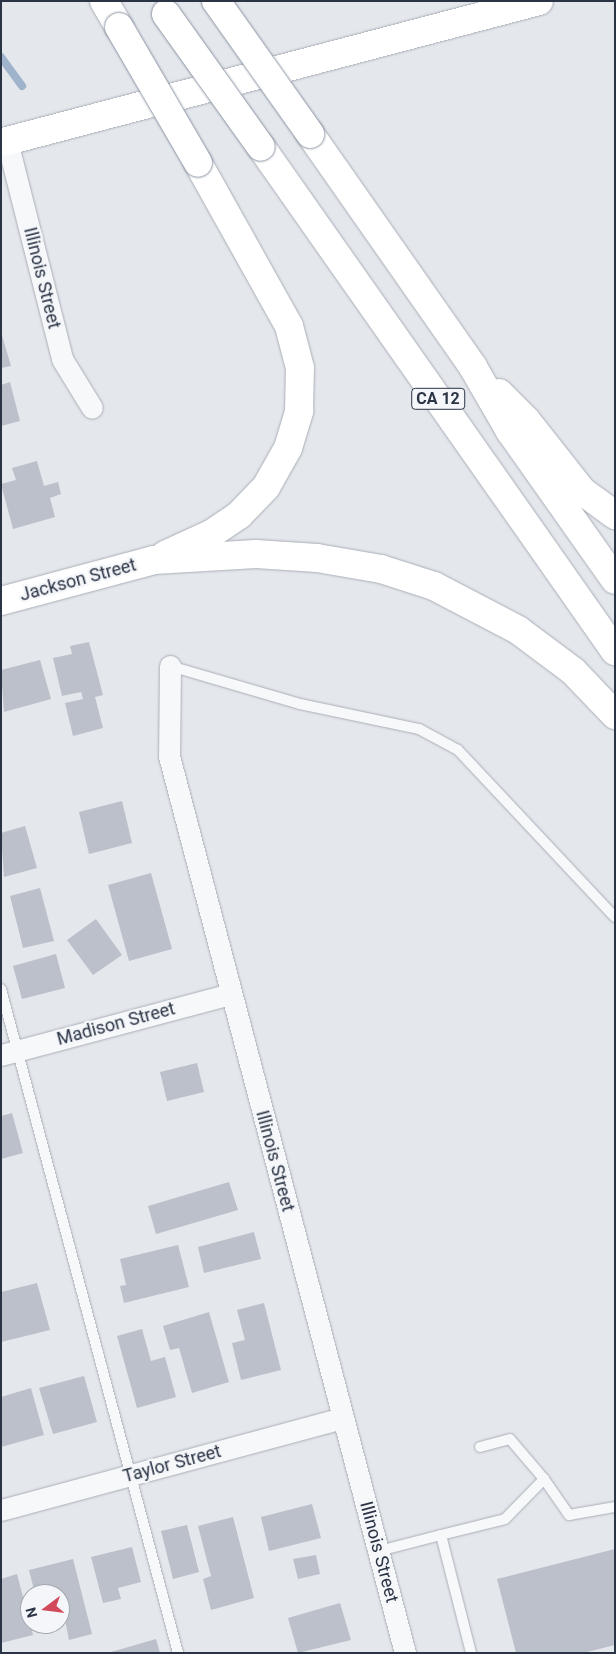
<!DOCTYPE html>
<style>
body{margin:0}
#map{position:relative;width:616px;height:1654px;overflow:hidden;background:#e4e7ec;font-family:Roboto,sans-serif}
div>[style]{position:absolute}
.stream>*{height:8px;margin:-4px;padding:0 4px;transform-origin:4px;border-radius:4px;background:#9fb4cc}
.building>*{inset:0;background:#bbc0ca}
.roads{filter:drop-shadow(0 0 1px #a9aeb7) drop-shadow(0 0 1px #a9aeb7)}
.lane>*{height:10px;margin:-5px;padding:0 5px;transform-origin:5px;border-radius:5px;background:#f7f8fa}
.street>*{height:21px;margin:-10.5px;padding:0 10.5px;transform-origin:10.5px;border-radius:10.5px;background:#f7f8fa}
.secondary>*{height:28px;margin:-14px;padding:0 14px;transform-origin:14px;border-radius:14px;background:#fff}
.highway>*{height:28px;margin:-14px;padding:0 14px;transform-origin:14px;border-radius:14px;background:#fff}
.bridges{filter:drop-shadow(0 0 1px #8b94a3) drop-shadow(0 0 1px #8b94a3)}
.highway-bridge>*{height:28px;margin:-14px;padding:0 14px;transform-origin:14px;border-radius:14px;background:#fff}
span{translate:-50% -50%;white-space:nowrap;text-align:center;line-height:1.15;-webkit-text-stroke:4.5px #f4f6f9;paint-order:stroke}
.shield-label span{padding:1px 4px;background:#f4f6f9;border:1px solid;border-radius:4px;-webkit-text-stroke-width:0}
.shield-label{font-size:16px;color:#2b3445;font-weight:700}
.street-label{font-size:18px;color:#2b3445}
.frame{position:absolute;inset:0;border:2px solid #2b3445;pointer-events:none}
.north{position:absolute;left:20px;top:1584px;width:50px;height:50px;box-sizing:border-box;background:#f4f6f9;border:1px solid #a4a8b1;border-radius:50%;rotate:255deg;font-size:14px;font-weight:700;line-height:20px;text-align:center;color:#2b3445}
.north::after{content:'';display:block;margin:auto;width:18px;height:22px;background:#d1495b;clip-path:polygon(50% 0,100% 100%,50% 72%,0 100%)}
</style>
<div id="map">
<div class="stream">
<div style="left:1px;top:57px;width:36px;rotate:54deg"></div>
</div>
<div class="building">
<div style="clip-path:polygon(1px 332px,11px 366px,1px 368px)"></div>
<div style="clip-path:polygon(10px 382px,20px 421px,1px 426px,1px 385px)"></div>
<div style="clip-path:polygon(37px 461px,44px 486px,58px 482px,61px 494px,50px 498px,55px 517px,13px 529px,1px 484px,16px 480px,12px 468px)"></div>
<div style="clip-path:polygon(89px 642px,103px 695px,95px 697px,103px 728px,73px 736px,65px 703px,83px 699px,81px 692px,62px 696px,53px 658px,72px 654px,70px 646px)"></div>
<div style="clip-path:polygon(40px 660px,51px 699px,4px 712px,1px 670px)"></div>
<div style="clip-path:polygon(122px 801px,132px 843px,89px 854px,79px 812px)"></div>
<div style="clip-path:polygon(25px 826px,37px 868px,4px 877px,1px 833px)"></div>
<div style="clip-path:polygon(151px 873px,172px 949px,129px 961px,108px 885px)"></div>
<div style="clip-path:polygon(40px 888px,54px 941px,23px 948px,10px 896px)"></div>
<div style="clip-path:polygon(96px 919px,122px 955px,93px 975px,67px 940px)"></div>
<div style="clip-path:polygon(56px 954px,65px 988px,22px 999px,13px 966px)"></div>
<div style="clip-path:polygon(197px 1063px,204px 1092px,167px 1101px,160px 1072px)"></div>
<div style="clip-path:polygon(12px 1113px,23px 1153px,1px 1159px,1px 1116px)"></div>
<div style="clip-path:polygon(229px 1182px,238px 1210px,156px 1234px,148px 1206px)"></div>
<div style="clip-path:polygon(254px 1232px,261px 1259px,204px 1273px,198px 1247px)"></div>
<div style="clip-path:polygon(178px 1245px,189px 1287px,124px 1303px,120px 1286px,126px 1285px,120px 1259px)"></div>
<div style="clip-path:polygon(37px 1283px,50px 1330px,1px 1342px,1px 1292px)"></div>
<div style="clip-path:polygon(264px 1303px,281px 1370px,241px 1380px,232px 1343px,245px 1340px,237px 1310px)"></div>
<div style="clip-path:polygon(209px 1312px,229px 1382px,192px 1393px,179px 1348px,170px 1350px,163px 1326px)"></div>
<div style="clip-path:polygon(142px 1329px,151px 1361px,165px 1357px,176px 1397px,137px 1408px,117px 1336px)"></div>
<div style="clip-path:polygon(84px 1376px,97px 1422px,53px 1434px,39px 1388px)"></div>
<div style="clip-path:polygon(31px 1388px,44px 1435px,1px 1447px,1px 1397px)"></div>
<div style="clip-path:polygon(312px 1504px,321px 1538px,269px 1551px,261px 1517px)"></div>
<div style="clip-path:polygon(233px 1517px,254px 1598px,211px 1610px,203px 1579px,211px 1576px,198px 1526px)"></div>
<div style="clip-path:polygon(187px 1525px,199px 1572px,173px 1579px,161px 1531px)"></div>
<div style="clip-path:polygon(132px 1547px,141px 1582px,118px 1588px,121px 1599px,103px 1603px,91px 1557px)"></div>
<div style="clip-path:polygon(615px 1549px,615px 1645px,583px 1653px,516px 1653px,497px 1579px)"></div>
<div style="clip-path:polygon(316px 1555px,320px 1574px,298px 1579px,293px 1559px)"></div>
<div style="clip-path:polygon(73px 1559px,92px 1634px,69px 1640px,60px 1594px,35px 1594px,29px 1570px)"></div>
<div style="clip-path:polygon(17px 1574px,33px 1635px,1px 1643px,1px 1579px)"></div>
<div style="clip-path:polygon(340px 1603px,351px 1640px,298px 1653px,288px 1618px)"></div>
<div style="clip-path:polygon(156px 1639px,160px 1653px,111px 1653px,111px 1652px)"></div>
</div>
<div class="roads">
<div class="lane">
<div style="left:170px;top:666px;width:135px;rotate:16.3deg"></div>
<div style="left:300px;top:704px;width:122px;rotate:11.9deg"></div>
<div style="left:419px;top:729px;width:44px;rotate:28.3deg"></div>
<div style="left:458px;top:750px;width:229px;rotate:46.8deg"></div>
<div style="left:1px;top:989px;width:687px;rotate:75.07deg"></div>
<div style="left:544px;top:1479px;width:44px;rotate:55.2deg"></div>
<div style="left:569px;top:1515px;width:47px;rotate:-9.9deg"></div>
<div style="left:441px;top:1535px;width:66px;rotate:-14deg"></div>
<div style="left:505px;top:1519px;width:56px;rotate:-45.7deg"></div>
<div style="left:544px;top:1479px;width:52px;rotate:-130.4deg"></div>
<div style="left:510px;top:1439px;width:31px;rotate:165deg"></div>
<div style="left:379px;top:1551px;width:64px;rotate:-14.5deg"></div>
<div style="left:441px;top:1535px;width:122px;rotate:75.7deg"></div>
</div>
<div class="street">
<div style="left:7px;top:141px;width:225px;rotate:75.8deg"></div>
<div style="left:62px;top:359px;width:57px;rotate:58.5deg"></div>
<div style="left:170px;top:666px;width:90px;rotate:90.6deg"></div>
<div style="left:169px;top:756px;width:928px;rotate:75.26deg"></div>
<div style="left:1px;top:1055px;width:238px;rotate:-14.9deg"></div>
<div style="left:1px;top:1510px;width:354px;rotate:-15.1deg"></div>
</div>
<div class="secondary">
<div style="left:1px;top:601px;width:158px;rotate:-15deg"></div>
</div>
<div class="highway">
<div style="left:104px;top:1px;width:30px;rotate:60deg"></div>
<div style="left:310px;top:134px;width:284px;rotate:55deg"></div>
<div style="left:473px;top:367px;width:74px;rotate:60deg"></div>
<div style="left:510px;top:431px;width:182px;rotate:54.8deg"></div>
<div style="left:7px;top:141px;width:550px;rotate:-14.74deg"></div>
<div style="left:261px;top:147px;width:616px;rotate:54.92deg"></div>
<div style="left:499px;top:393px;width:38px;rotate:45deg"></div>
<div style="left:526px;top:420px;width:90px;rotate:51.7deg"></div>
<div style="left:582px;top:491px;width:41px;rotate:36deg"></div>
<div style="left:165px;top:555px;width:51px;rotate:-24.5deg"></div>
<div style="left:211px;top:534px;width:34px;rotate:-34deg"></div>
<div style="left:239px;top:515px;width:39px;rotate:-46deg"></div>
<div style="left:266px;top:487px;width:45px;rotate:-60.6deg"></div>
<div style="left:288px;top:448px;width:39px;rotate:-73deg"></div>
<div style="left:299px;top:411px;width:43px;rotate:-88.7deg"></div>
<div style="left:300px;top:368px;width:43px;rotate:-104.7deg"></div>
<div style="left:289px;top:326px;width:187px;rotate:-119.2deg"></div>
<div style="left:154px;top:560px;width:102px;rotate:-3.4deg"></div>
<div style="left:256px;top:554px;width:61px;rotate:3.8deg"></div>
<div style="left:317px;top:558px;width:65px;rotate:9.8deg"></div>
<div style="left:381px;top:569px;width:56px;rotate:17.8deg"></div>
<div style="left:434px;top:586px;width:95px;rotate:27.6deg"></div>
<div style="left:518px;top:630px;width:69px;rotate:36.7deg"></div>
<div style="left:573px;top:671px;width:61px;rotate:46.3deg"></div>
</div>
</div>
<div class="bridges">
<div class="highway-bridge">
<div style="left:216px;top:1px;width:163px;rotate:54.7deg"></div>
<div style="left:166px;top:14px;width:163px;rotate:54.5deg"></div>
<div style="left:119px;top:27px;width:157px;rotate:59.8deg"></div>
</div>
</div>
<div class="shield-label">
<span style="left:438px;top:399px">CA 12</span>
</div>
<div class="street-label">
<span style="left:42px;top:278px;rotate:76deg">Illinois Street</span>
<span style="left:78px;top:580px;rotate:-15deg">Jackson Street</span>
<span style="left:116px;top:1024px;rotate:-15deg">Madison Street</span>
<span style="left:275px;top:1161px;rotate:75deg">Illinois Street</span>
<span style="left:172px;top:1464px;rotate:-15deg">Taylor Street</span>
<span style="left:379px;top:1552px;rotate:75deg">Illinois Street</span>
</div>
<div class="frame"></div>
<div class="north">N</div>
</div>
